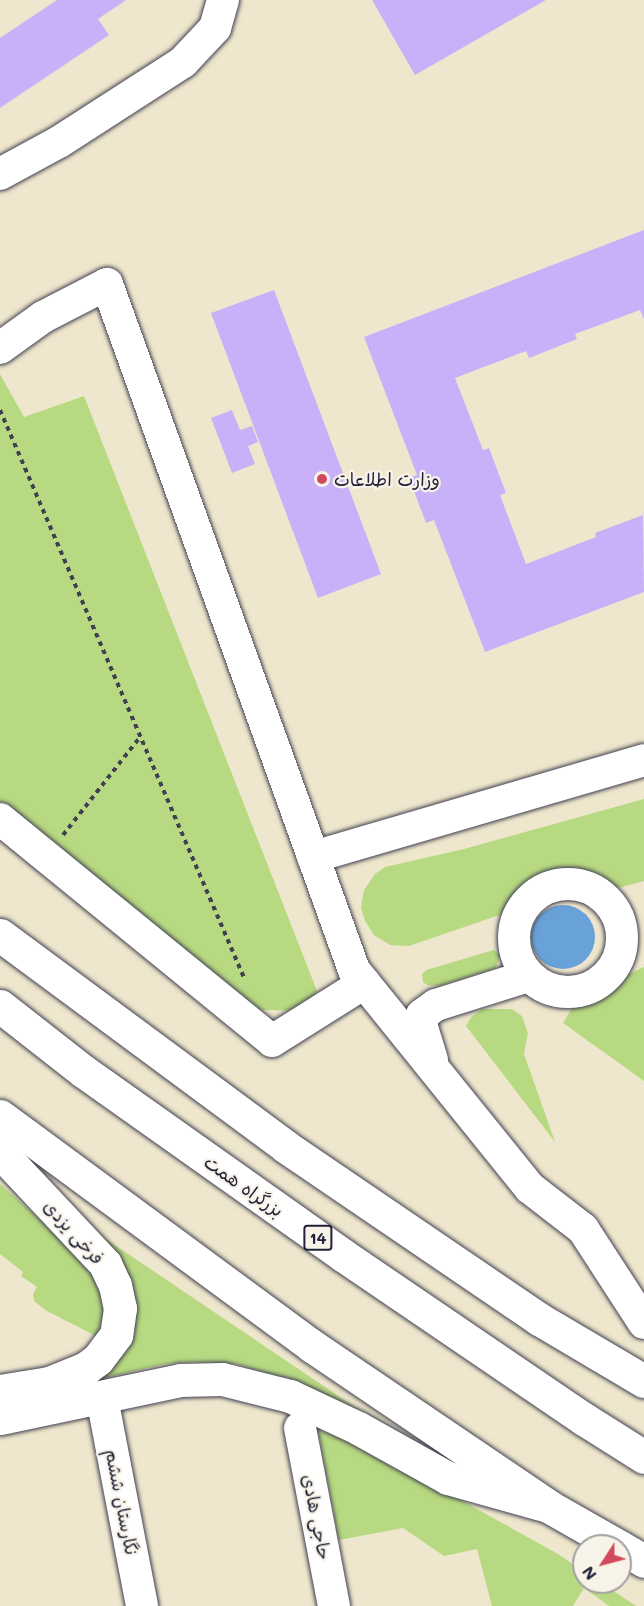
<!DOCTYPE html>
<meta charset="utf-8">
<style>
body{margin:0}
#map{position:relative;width:644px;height:1606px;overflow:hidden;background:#efe7cd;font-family:Mali,"Playpen Sans Arabic",sans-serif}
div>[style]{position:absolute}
.green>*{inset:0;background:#b7d981}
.water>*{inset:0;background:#69a2d8}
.round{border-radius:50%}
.building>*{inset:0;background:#c9b1f9}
.path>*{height:4px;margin-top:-2px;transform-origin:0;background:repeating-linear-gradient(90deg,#414051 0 4.5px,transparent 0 9px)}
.roads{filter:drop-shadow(0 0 2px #414051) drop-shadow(0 0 2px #414051)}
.minor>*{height:32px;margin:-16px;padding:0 16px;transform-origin:16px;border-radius:16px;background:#fff}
.minor>.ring{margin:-16px;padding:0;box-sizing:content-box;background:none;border:32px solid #fff;border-radius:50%}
.major>*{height:33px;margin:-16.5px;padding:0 16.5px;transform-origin:16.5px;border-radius:16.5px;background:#fff}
.highway>*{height:33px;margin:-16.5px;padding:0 16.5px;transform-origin:16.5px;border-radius:16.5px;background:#fff}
.dots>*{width:16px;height:16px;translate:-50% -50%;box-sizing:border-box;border:3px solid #f7f3e8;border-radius:50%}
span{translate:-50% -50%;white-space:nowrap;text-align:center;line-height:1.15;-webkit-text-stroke:4.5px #f7f3e8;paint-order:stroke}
.shield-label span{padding:2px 4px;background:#f7f3e8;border:2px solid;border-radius:4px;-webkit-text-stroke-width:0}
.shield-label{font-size:16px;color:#22223b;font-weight:700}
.poi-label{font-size:18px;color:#22223b}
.left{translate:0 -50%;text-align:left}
.street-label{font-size:18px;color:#22223b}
.north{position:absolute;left:572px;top:1534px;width:60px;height:60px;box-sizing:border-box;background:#f7f3e8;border:2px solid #a29fa3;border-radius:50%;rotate:234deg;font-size:16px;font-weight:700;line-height:24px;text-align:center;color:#22223b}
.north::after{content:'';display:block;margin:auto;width:21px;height:27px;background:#d1495b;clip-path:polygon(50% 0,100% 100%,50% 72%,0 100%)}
</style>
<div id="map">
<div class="green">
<div style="clip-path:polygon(0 374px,24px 417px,84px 396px,317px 991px,303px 1011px,210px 1008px,0 829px)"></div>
<div style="clip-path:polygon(644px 799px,644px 881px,611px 890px,573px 876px,545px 876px,526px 888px,508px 912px,409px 946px,390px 945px,374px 935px,365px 921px,361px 908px,364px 890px,375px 874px,385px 867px,464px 849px)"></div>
<div style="clip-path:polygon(494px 950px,500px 955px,496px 968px,439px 986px,427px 985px,423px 982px,422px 974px,426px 970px)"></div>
<div style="clip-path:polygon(644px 967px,644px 1081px,563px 1023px,578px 998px)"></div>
<div style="clip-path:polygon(483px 1009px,512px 1009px,522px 1016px,528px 1033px,524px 1054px,555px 1142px,466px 1026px,472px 1016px)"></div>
<div style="clip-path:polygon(0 1184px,96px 1269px,105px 1305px,98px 1337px,47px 1311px,34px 1301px,33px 1294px,37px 1287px,21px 1276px,23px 1272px,0 1254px)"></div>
<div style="clip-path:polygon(103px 1237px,426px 1455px,286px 1380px,238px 1364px,190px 1362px,165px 1364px,95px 1380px,135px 1313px,132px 1280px)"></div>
<div style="clip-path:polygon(318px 1430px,360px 1444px,558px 1554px,584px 1572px,584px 1582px,600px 1582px,636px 1606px,609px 1606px,584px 1588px,573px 1606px,492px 1606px,477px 1549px,444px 1556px,403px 1528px,339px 1540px)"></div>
</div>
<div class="water">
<div class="round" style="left:531px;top:905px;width:64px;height:64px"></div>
</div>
<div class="building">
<div style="clip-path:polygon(57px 0,126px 0,98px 19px,109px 35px,0 108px,0 38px)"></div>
<div style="clip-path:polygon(372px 0,546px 0,415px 75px)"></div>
<div style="clip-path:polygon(644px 230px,644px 319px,640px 310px,575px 334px,577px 339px,529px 358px,526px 351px,455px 378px,483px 450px,489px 448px,506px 493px,500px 495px,526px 564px,596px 537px,595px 533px,643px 515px,644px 592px,485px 652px,434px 520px,426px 523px,409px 478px,417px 475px,364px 337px)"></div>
<div style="clip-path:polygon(274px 290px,381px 574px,318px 598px,211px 313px)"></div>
<div style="clip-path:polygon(232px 410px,240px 430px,252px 426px,258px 442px,248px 446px,255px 464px,232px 473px,211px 418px)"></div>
</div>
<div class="path">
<div style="left:0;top:410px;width:620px;rotate:66.74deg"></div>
<div style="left:63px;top:835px;width:125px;rotate:-51.8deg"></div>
</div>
<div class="roads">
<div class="minor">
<div style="left:0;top:174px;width:67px;rotate:-28.5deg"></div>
<div style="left:59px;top:142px;width:148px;rotate:-32.8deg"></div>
<div style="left:183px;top:62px;width:47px;rotate:-46.7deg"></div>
<div style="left:215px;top:28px;width:29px;rotate:-74deg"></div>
<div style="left:0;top:348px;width:53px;rotate:-35.8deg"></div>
<div style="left:43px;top:317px;width:72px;rotate:-27.3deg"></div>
<div style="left:107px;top:284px;width:729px;rotate:70.2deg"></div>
<div style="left:354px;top:970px;width:280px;rotate:51.1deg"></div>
<div style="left:530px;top:1188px;width:67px;rotate:37.7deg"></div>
<div style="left:583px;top:1229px;width:112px;rotate:57deg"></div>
<div style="left:0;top:819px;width:351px;rotate:39.2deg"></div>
<div style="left:272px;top:1041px;width:109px;rotate:-32.2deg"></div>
<div style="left:313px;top:857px;width:345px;rotate:-16.3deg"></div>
<div class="ring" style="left:514px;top:884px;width:76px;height:76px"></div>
<div style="left:432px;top:1060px;width:34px;rotate:-107deg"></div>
<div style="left:422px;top:1028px;width:13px;rotate:-90deg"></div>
<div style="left:422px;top:1015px;width:17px;rotate:-36deg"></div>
<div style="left:436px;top:1005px;width:96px;rotate:-17.5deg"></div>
<div style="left:102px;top:1398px;width:212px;rotate:79.1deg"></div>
<div style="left:300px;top:1428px;width:181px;rotate:79.2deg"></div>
</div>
<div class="major">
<div style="left:0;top:935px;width:356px;rotate:36.5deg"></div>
<div style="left:286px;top:1147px;width:306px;rotate:34.2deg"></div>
<div style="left:539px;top:1319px;width:122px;rotate:30.6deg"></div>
<div style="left:0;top:1152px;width:154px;rotate:46.8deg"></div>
<div style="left:105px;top:1264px;width:23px;rotate:65deg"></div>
<div style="left:115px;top:1285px;width:24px;rotate:78deg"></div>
<div style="left:120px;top:1308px;width:27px;rotate:98deg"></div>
<div style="left:116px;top:1335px;width:30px;rotate:127deg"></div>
<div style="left:98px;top:1359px;width:15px;rotate:143deg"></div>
<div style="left:86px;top:1368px;width:40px;rotate:158deg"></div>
<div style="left:49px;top:1383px;width:50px;rotate:170.7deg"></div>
<div style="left:0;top:1418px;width:184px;rotate:-11.9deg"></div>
<div style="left:180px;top:1380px;width:42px;rotate:-1.4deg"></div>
<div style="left:222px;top:1379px;width:70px;rotate:14deg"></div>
<div style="left:290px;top:1396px;width:75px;rotate:25.2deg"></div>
<div style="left:358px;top:1428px;width:103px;rotate:29.1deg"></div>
<div style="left:448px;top:1478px;width:97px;rotate:15.6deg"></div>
</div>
<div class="highway">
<div style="left:0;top:1006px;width:105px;rotate:38.1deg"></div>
<div style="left:83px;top:1071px;width:320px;rotate:35.3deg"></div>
<div style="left:344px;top:1256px;width:290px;rotate:34.2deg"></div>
<div style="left:584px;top:1419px;width:71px;rotate:32.3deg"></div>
<div style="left:0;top:1116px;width:388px;rotate:36.4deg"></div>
<div style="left:312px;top:1346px;width:285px;rotate:34.1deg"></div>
<div style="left:548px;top:1506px;width:81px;rotate:29.7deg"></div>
<div style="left:620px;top:1547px;width:28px;rotate:30deg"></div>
</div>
</div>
<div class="dots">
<div style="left:322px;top:479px;background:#d1495b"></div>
</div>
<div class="shield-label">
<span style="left:318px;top:1238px">14</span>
</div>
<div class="poi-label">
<span class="left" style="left:334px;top:479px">وزارت اطلاعات</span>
</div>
<div class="street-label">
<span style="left:244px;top:1186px;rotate:35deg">بزرگراه همت</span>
<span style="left:74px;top:1232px;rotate:48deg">فرخی یزدی</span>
<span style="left:122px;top:1502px;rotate:79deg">نگارستان ششم</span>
<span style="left:317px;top:1517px;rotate:79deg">حاجی هادی</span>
</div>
<div class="north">N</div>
</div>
